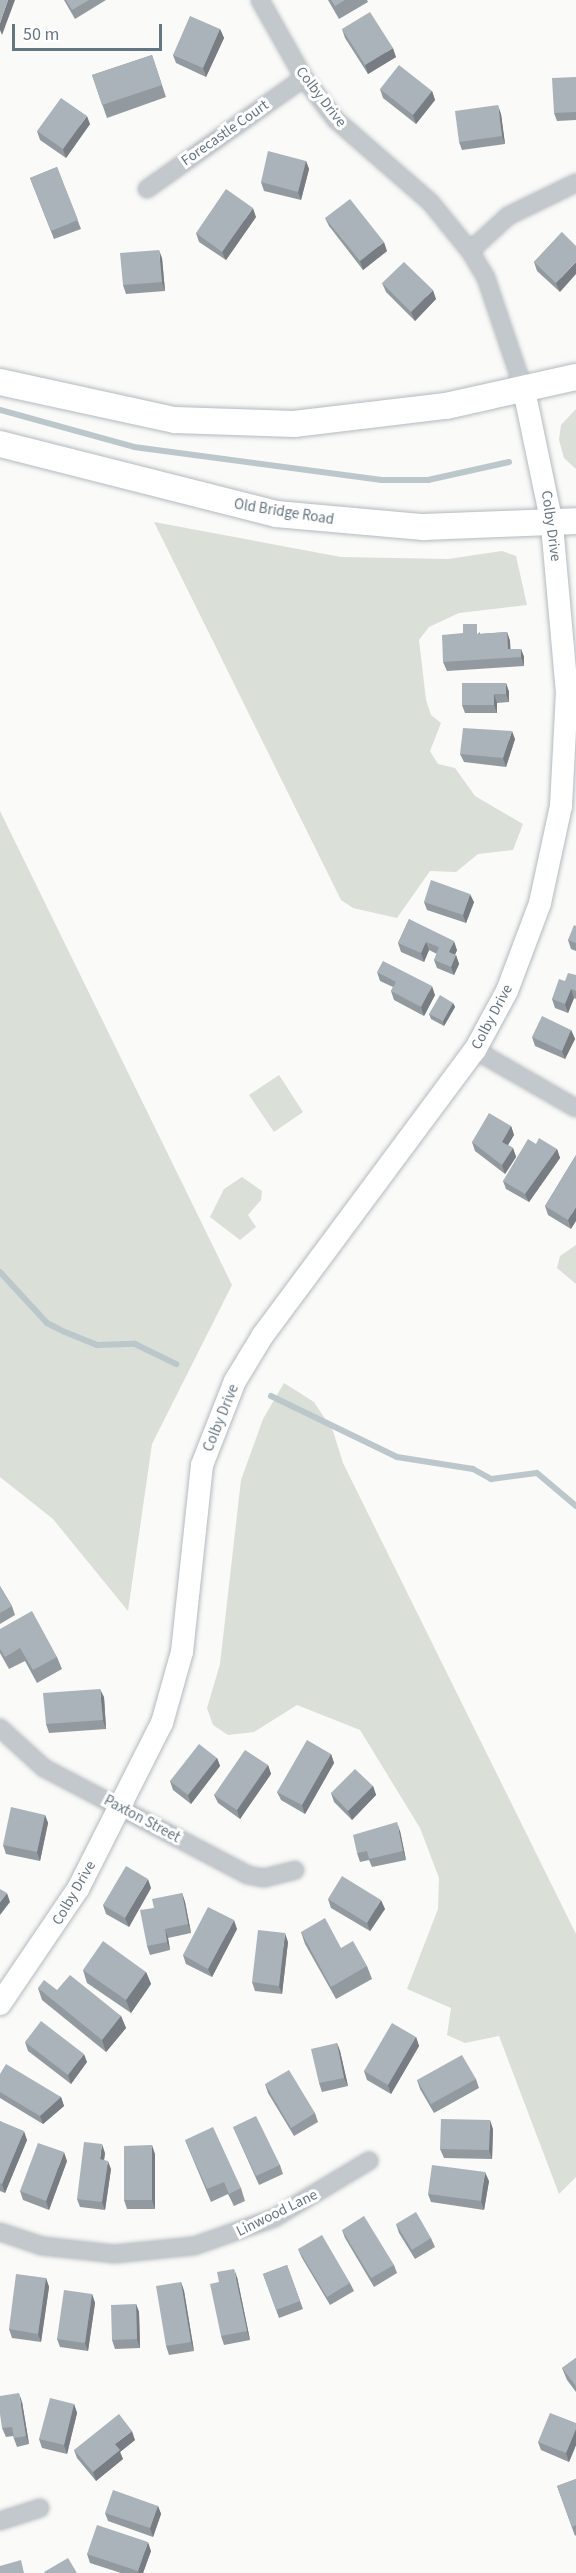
<!DOCTYPE html>
<style>
body{margin:0}
#map{position:relative;width:576px;height:2573px;overflow:hidden;background:#fafaf8;font-family:"Source Sans 3",sans-serif}
div>[style]{position:absolute}
.green>*{inset:0;background:#dadfd7}
.stream>*{height:6px;margin:-3px;padding:0 3px;transform-origin:3px;border-radius:3px;background:#bbc7cb}
.roads{filter:drop-shadow(0 0 2px #b3babf) drop-shadow(0 0 2px #b3babf)}
.street>*{height:16px;margin:-8px;padding:0 8px;transform-origin:8px;border-radius:8px;background:#c3c8cc}
.secondary>*{height:22px;margin:-11px;padding:0 11px;transform-origin:11px;border-radius:11px;background:#fff}
.primary>*{height:26px;margin:-13px;padding:0 13px;transform-origin:13px;border-radius:13px;background:#fff}
.wall>*{inset:0;background:#929a9f}
.shaded-wall>*{inset:0;background:#777d82}
.building>*{inset:0;background:#aab3b9}
span{translate:-50% -50%;white-space:nowrap;text-align:center;line-height:1.15;-webkit-text-stroke:6px #fff;paint-order:stroke}
.street-label{font-size:15px;color:#657683}
.scale{position:absolute;left:12px;top:24px;width:150px;height:27px;box-sizing:border-box;border:3px solid #657683;border-top:0;padding-left:8px;font-size:18px;line-height:21px;white-space:nowrap;color:#657683;-webkit-text-stroke:4px #fff;paint-order:stroke}
</style>
<div id="map">
<div class="green">
<div style="clip-path:polygon(576px 409px,576px 469px,564px 458px,559px 440px,561px 425px)"></div>
<div style="clip-path:polygon(154px 522px,341px 557px,448px 559px,502px 551px,516px 556px,527px 605px,459px 613px,429px 627px,419px 640px,426px 700px,431px 715px,441px 723px,430px 751px,438px 764px,455px 768px,475px 796px,523px 824px,513px 850px,478px 854px,456px 872px,430px 871px,397px 918px,353px 908px,341px 900px)"></div>
<div style="clip-path:polygon(0 811px,232px 1285px,152px 1444px,128px 1611px,53px 1519px,0 1477px)"></div>
<div style="clip-path:polygon(279px 1075px,303px 1112px,274px 1132px,249px 1095px)"></div>
<div style="clip-path:polygon(242px 1177px,262px 1191px,261px 1200px,248px 1215px,256px 1227px,240px 1240px,210px 1217px,224px 1189px)"></div>
<div style="clip-path:polygon(576px 1245px,576px 1284px,557px 1268px,560px 1256px)"></div>
<div style="clip-path:polygon(284px 1383px,314px 1402px,333px 1431px,343px 1463px,576px 1934px,576px 2177px,559px 2194px,499px 2036px,465px 2043px,447px 2035px,451px 2008px,407px 1989px,438px 1909px,439px 1878px,420px 1828px,360px 1730px,297px 1705px,254px 1732px,228px 1735px,213px 1725px,207px 1708px,220px 1664px,241px 1480px,263px 1419px)"></div>
</div>
<div class="stream">
<div style="left:0;top:410px;width:139px;rotate:15.4deg"></div>
<div style="left:134px;top:447px;width:250px;rotate:7.6deg"></div>
<div style="left:382px;top:480px;width:46px"></div>
<div style="left:428px;top:480px;width:83px;rotate:-12.5deg"></div>
<div style="left:0;top:1272px;width:69px;rotate:47.3deg"></div>
<div style="left:47px;top:1323px;width:20px;rotate:27deg"></div>
<div style="left:65px;top:1332px;width:35px;rotate:22deg"></div>
<div style="left:97px;top:1345px;width:38px;rotate:-2deg"></div>
<div style="left:135px;top:1344px;width:46px;rotate:26deg"></div>
<div style="left:271px;top:1396px;width:140px;rotate:25.8deg"></div>
<div style="left:397px;top:1457px;width:77px;rotate:9deg"></div>
<div style="left:473px;top:1469px;width:21px;rotate:29deg"></div>
<div style="left:491px;top:1479px;width:46px;rotate:-7.4deg"></div>
<div style="left:537px;top:1473px;width:51px;rotate:40.2deg"></div>
</div>
<div class="roads">
<div class="street">
<div style="left:260px;top:0;width:90px;rotate:60.6deg"></div>
<div style="left:304px;top:78px;width:53px;rotate:52.7deg"></div>
<div style="left:336px;top:120px;width:126px;rotate:41.1deg"></div>
<div style="left:431px;top:203px;width:62px;rotate:50.9deg"></div>
<div style="left:470px;top:251px;width:31px;rotate:59deg"></div>
<div style="left:486px;top:278px;width:118px;rotate:71.3deg"></div>
<div style="left:147px;top:189px;width:192px;rotate:-35.3deg"></div>
<div style="left:470px;top:251px;width:52px;rotate:-42.6deg"></div>
<div style="left:508px;top:216px;width:76px;rotate:-25.9deg"></div>
<div style="left:475px;top:1050px;width:116px;rotate:29.9deg"></div>
<div style="left:0;top:1728px;width:59px;rotate:42.3deg"></div>
<div style="left:44px;top:1768px;width:230px;rotate:27.7deg"></div>
<div style="left:248px;top:1875px;width:16px;rotate:11deg"></div>
<div style="left:264px;top:1878px;width:32px;rotate:-14deg"></div>
<div style="left:0;top:2232px;width:44px;rotate:18.4deg"></div>
<div style="left:42px;top:2246px;width:72px;rotate:6.3deg"></div>
<div style="left:114px;top:2254px;width:80px;rotate:-5.7deg"></div>
<div style="left:194px;top:2246px;width:85px;rotate:-19.3deg"></div>
<div style="left:274px;top:2218px;width:111px;rotate:-31deg"></div>
<div style="left:0;top:2521px;width:42px;rotate:-18deg"></div>
</div>
<div class="secondary">
<div style="left:0;top:2004px;width:139px;rotate:-55.9deg"></div>
<div style="left:78px;top:1889px;width:186px;rotate:-63.2deg"></div>
<div style="left:162px;top:1723px;width:74px;rotate:-74.3deg"></div>
<div style="left:182px;top:1652px;width:188px;rotate:-83.9deg"></div>
<div style="left:202px;top:1465px;width:90px;rotate:-68.6deg"></div>
<div style="left:235px;top:1381px;width:54px;rotate:-58.7deg"></div>
<div style="left:263px;top:1335px;width:355px;rotate:-53.4deg"></div>
<div style="left:475px;top:1050px;width:67px;rotate:-61.5deg"></div>
<div style="left:507px;top:991px;width:94px;rotate:-69.4deg"></div>
<div style="left:540px;top:903px;width:99px;rotate:-77.8deg"></div>
<div style="left:561px;top:806px;width:113px;rotate:-87deg"></div>
<div style="left:567px;top:693px;width:170px;rotate:-95.1deg"></div>
<div style="left:552px;top:524px;width:137px;rotate:-101.8deg"></div>
</div>
<div class="primary">
<div style="left:0;top:382px;width:179px;rotate:12.3deg"></div>
<div style="left:175px;top:420px;width:119px;rotate:1.9deg"></div>
<div style="left:294px;top:424px;width:153px;rotate:-6.8deg"></div>
<div style="left:446px;top:406px;width:133px;rotate:-12.6deg"></div>
<div style="left:0;top:444px;width:285px;rotate:14.2deg"></div>
<div style="left:276px;top:514px;width:148px;rotate:5.1deg"></div>
<div style="left:423px;top:527px;width:153px;rotate:-2.2deg"></div>
</div>
</div>
<div class="wall">
<div style="clip-path:polygon(64px 0,106px 0,75px 19px)"></div>
<div style="clip-path:polygon(328px 0,367px 0,368px 2px,339px 19px)"></div>
<div style="clip-path:polygon(220px 29px,224px 38px,206px 77px,176px 63px,173px 55px)"></div>
<div style="clip-path:polygon(342px 29px,396px 57px,368px 74px,345px 38px)"></div>
<div style="clip-path:polygon(152px 55px,166px 97px,107px 118px,92px 75px)"></div>
<div style="clip-path:polygon(576px 77px,576px 120px,557px 121px,554px 113px)"></div>
<div style="clip-path:polygon(380px 89px,432px 91px,435px 100px,416px 124px,383px 98px)"></div>
<div style="clip-path:polygon(501px 114px,505px 144px,462px 150px,459px 142px)"></div>
<div style="clip-path:polygon(90px 124px,66px 158px,40px 140px,37px 131px)"></div>
<div style="clip-path:polygon(306px 161px,309px 169px,301px 200px,264px 191px,261px 182px)"></div>
<div style="clip-path:polygon(57px 167px,81px 229px,54px 239px,30px 178px)"></div>
<div style="clip-path:polygon(256px 217px,226px 260px,199px 242px,196px 233px)"></div>
<div style="clip-path:polygon(325px 218px,387px 251px,363px 270px,329px 226px)"></div>
<div style="clip-path:polygon(562px 232px,560px 292px,537px 271px,534px 262px)"></div>
<div style="clip-path:polygon(162px 258px,165px 291px,126px 294px,123px 285px)"></div>
<div style="clip-path:polygon(382px 283px,436px 299px,415px 321px,386px 292px)"></div>
<div style="clip-path:polygon(480px 632px,480px 634px,507px 632px,510px 641px,510px 649px,521px 649px,524px 657px,524px 666px,447px 671px,443px 662px)"></div>
<div style="clip-path:polygon(506px 683px,509px 692px,509px 702px,497px 703px,497px 713px,465px 713px,462px 705px)"></div>
<div style="clip-path:polygon(515px 739px,506px 767px,464px 762px,460px 754px)"></div>
<div style="clip-path:polygon(424px 902px,474px 902px,466px 923px,427px 910px)"></div>
<div style="clip-path:polygon(409px 919px,457px 950px,455px 955px,456px 955px,459px 964px,454px 975px,437px 968px,434px 960px,437px 954px,429px 950px,424px 962px,401px 952px,398px 943px)"></div>
<div style="clip-path:polygon(576px 926px,576px 951px,571px 949px,568px 940px)"></div>
<div style="clip-path:polygon(377px 972px,435px 995px,424px 1016px,394px 1000px,391px 991px,393px 987px,380px 981px)"></div>
<div style="clip-path:polygon(576px 975px,576px 999px,574px 998px,568px 1013px,555px 1008px,552px 999px,565px 981px)"></div>
<div style="clip-path:polygon(453px 1003px,455px 1007px,444px 1026px,431px 1019px,429px 1014px)"></div>
<div style="clip-path:polygon(571px 1030px,575px 1039px,565px 1059px,535px 1046px,532px 1037px)"></div>
<div style="clip-path:polygon(511px 1126px,514px 1135px,508px 1145px,513px 1148px,516px 1157px,505px 1174px,475px 1151px,472px 1142px)"></div>
<div style="clip-path:polygon(536px 1144px,557px 1149px,560px 1158px,529px 1202px,506px 1189px,503px 1181px)"></div>
<div style="clip-path:polygon(576px 1155px,571px 1229px,548px 1215px,545px 1206px)"></div>
<div style="clip-path:polygon(0 1586px,12px 1606px,15px 1615px,0 1624px)"></div>
<div style="clip-path:polygon(0 1629px,57px 1657px,62px 1669px,37px 1683px,25px 1661px,9px 1669px,0 1653px)"></div>
<div style="clip-path:polygon(104px 1697px,106px 1729px,49px 1733px,46px 1724px)"></div>
<div style="clip-path:polygon(331px 1754px,334px 1763px,305px 1814px,281px 1800px,277px 1792px)"></div>
<div style="clip-path:polygon(217px 1758px,220px 1766px,191px 1804px,173px 1790px,170px 1781px)"></div>
<div style="clip-path:polygon(268px 1765px,271px 1774px,240px 1819px,218px 1803px,214px 1795px)"></div>
<div style="clip-path:polygon(373px 1786px,376px 1795px,352px 1820px,334px 1802px,331px 1793px)"></div>
<div style="clip-path:polygon(45px 1815px,48px 1823px,40px 1861px,6px 1854px,3px 1845px)"></div>
<div style="clip-path:polygon(400px 1831px,406px 1860px,372px 1867px,369px 1860px,360px 1862px,357px 1853px)"></div>
<div style="clip-path:polygon(151px 1888px,129px 1927px,106px 1914px,103px 1905px)"></div>
<div style="clip-path:polygon(182px 1893px,185px 1902px,191px 1933px,168px 1938px,170px 1950px,150px 1955px,147px 1946px,154px 1908px)"></div>
<div style="clip-path:polygon(328px 1899px,385px 1909px,370px 1931px,331px 1908px)"></div>
<div style="clip-path:polygon(237px 1929px,212px 1977px,186px 1964px,183px 1955px)"></div>
<div style="clip-path:polygon(301px 1932px,341px 1948px,367px 1966px,372px 1979px,336px 1999px,305px 1944px)"></div>
<div style="clip-path:polygon(288px 1942px,282px 1994px,255px 1991px,252px 1982px)"></div>
<div style="clip-path:polygon(83px 1970px,146px 1972px,151px 1984px,131px 2013px,87px 1983px)"></div>
<div style="clip-path:polygon(38px 1988px,57px 1990px,121px 2016px,126px 2028px,106px 2052px,42px 2000px)"></div>
<div style="clip-path:polygon(416px 2037px,419px 2046px,391px 2094px,367px 2080px,364px 2071px)"></div>
<div style="clip-path:polygon(25px 2042px,87px 2062px,71px 2084px,28px 2051px)"></div>
<div style="clip-path:polygon(337px 2043px,340px 2051px,348px 2086px,322px 2092px,319px 2083px)"></div>
<div style="clip-path:polygon(0 2074px,61px 2097px,64px 2106px,43px 2124px,0 2098px)"></div>
<div style="clip-path:polygon(476px 2079px,479px 2088px,434px 2113px,420px 2089px,417px 2080px)"></div>
<div style="clip-path:polygon(265px 2084px,315px 2113px,318px 2122px,294px 2136px,268px 2093px)"></div>
<div style="clip-path:polygon(0 2121px,27px 2140px,5px 2193px,0 2191px)"></div>
<div style="clip-path:polygon(233px 2127px,280px 2165px,283px 2174px,259px 2185px)"></div>
<div style="clip-path:polygon(493px 2129px,492px 2159px,444px 2158px,440px 2149px)"></div>
<div style="clip-path:polygon(185px 2140px,241px 2188px,245px 2201px,234px 2206px,228px 2194px,211px 2202px)"></div>
<div style="clip-path:polygon(105px 2153px,104px 2160px,111px 2169px,105px 2210px,80px 2207px,77px 2199px)"></div>
<div style="clip-path:polygon(155px 2154px,155px 2209px,127px 2209px,124px 2200px)"></div>
<div style="clip-path:polygon(67px 2161px,49px 2210px,23px 2200px,20px 2191px)"></div>
<div style="clip-path:polygon(489px 2181px,484px 2210px,431px 2202px,428px 2194px)"></div>
<div style="clip-path:polygon(396px 2224px,431px 2238px,435px 2247px,415px 2259px,399px 2233px)"></div>
<div style="clip-path:polygon(342px 2230px,394px 2265px,397px 2273px,374px 2287px,345px 2238px)"></div>
<div style="clip-path:polygon(298px 2249px,350px 2283px,354px 2291px,330px 2305px,302px 2258px)"></div>
<div style="clip-path:polygon(287px 2265px,303px 2309px,279px 2318px,263px 2274px)"></div>
<div style="clip-path:polygon(237px 2277px,250px 2340px,224px 2345px,221px 2336px)"></div>
<div style="clip-path:polygon(46px 2278px,49px 2287px,41px 2342px,12px 2338px,9px 2329px)"></div>
<div style="clip-path:polygon(181px 2282px,184px 2291px,194px 2351px,169px 2355px,166px 2346px)"></div>
<div style="clip-path:polygon(92px 2294px,95px 2303px,88px 2351px,60px 2347px,57px 2339px)"></div>
<div style="clip-path:polygon(136px 2304px,139px 2312px,140px 2348px,115px 2349px,112px 2340px)"></div>
<div style="clip-path:polygon(576px 2358px,576px 2392px,567px 2380px,562px 2368px)"></div>
<div style="clip-path:polygon(22px 2402px,29px 2444px,17px 2447px,13px 2436px,6px 2437px,2px 2428px)"></div>
<div style="clip-path:polygon(74px 2404px,77px 2413px,67px 2454px,42px 2448px,39px 2439px)"></div>
<div style="clip-path:polygon(576px 2423px,576px 2445px,569px 2462px,541px 2450px,538px 2442px)"></div>
<div style="clip-path:polygon(135px 2440px,120px 2452px,123px 2459px,96px 2481px,77px 2458px,74px 2450px)"></div>
<div style="clip-path:polygon(576px 2479px,576px 2535px,575px 2536px,557px 2486px)"></div>
<div style="clip-path:polygon(158px 2506px,161px 2514px,153px 2537px,108px 2521px,105px 2513px)"></div>
<div style="clip-path:polygon(151px 2551px,143px 2573px,121px 2573px,90px 2563px,87px 2554px)"></div>
</div>
<div class="shaded-wall">
<div style="clip-path:polygon(8px 0,15px 0,2px 35px,0 30px,0 23px)"></div>
<div style="clip-path:polygon(220px 29px,224px 38px,206px 77px,203px 68px)"></div>
<div style="clip-path:polygon(393px 48px,396px 57px,368px 74px,365px 65px)"></div>
<div style="clip-path:polygon(432px 91px,435px 100px,416px 124px,413px 115px)"></div>
<div style="clip-path:polygon(498px 105px,501px 114px,505px 144px,502px 136px)"></div>
<div style="clip-path:polygon(87px 116px,90px 124px,66px 158px,63px 149px)"></div>
<div style="clip-path:polygon(306px 161px,309px 169px,301px 200px,298px 192px)"></div>
<div style="clip-path:polygon(253px 208px,256px 217px,226px 260px,222px 252px)"></div>
<div style="clip-path:polygon(384px 242px,387px 251px,363px 270px,360px 261px)"></div>
<div style="clip-path:polygon(159px 250px,162px 258px,165px 291px,162px 282px)"></div>
<div style="clip-path:polygon(576px 262px,576px 274px,560px 292px,556px 283px)"></div>
<div style="clip-path:polygon(433px 290px,436px 299px,415px 321px,411px 312px)"></div>
<div style="clip-path:polygon(507px 632px,510px 641px,511px 658px,508px 649px)"></div>
<div style="clip-path:polygon(521px 649px,524px 657px,524px 666px,521px 657px)"></div>
<div style="clip-path:polygon(506px 683px,509px 692px,509px 702px,506px 694px)"></div>
<div style="clip-path:polygon(494px 694px,497px 703px,497px 713px,494px 705px)"></div>
<div style="clip-path:polygon(512px 731px,515px 739px,506px 767px,503px 758px)"></div>
<div style="clip-path:polygon(470px 894px,474px 902px,466px 923px,463px 915px)"></div>
<div style="clip-path:polygon(454px 941px,457px 950px,452px 961px,449px 952px)"></div>
<div style="clip-path:polygon(426px 942px,429px 950px,424px 962px,421px 953px)"></div>
<div style="clip-path:polygon(456px 955px,459px 964px,454px 975px,451px 967px)"></div>
<div style="clip-path:polygon(432px 986px,435px 995px,424px 1016px,421px 1007px)"></div>
<div style="clip-path:polygon(571px 989px,574px 998px,568px 1013px,565px 1004px)"></div>
<div style="clip-path:polygon(453px 1003px,455px 1007px,444px 1026px,443px 1021px)"></div>
<div style="clip-path:polygon(571px 1030px,575px 1039px,565px 1059px,562px 1051px)"></div>
<div style="clip-path:polygon(511px 1126px,514px 1135px,505px 1150px,502px 1142px)"></div>
<div style="clip-path:polygon(513px 1148px,516px 1157px,505px 1174px,502px 1165px)"></div>
<div style="clip-path:polygon(557px 1149px,560px 1158px,529px 1202px,525px 1194px)"></div>
<div style="clip-path:polygon(576px 1207px,576px 1221px,571px 1229px,568px 1220px)"></div>
<div style="clip-path:polygon(100px 1689px,104px 1697px,106px 1729px,103px 1720px)"></div>
<div style="clip-path:polygon(331px 1754px,334px 1763px,305px 1814px,302px 1805px)"></div>
<div style="clip-path:polygon(217px 1758px,220px 1766px,191px 1804px,188px 1795px)"></div>
<div style="clip-path:polygon(268px 1765px,271px 1774px,240px 1819px,237px 1810px)"></div>
<div style="clip-path:polygon(373px 1786px,376px 1795px,352px 1820px,348px 1811px)"></div>
<div style="clip-path:polygon(45px 1815px,48px 1823px,40px 1861px,37px 1852px)"></div>
<div style="clip-path:polygon(397px 1822px,400px 1831px,406px 1860px,403px 1851px)"></div>
<div style="clip-path:polygon(148px 1879px,151px 1888px,129px 1927px,125px 1918px)"></div>
<div style="clip-path:polygon(7px 1893px,10px 1902px,0 1915px,0 1902px)"></div>
<div style="clip-path:polygon(182px 1893px,185px 1902px,191px 1933px,188px 1924px)"></div>
<div style="clip-path:polygon(381px 1900px,385px 1909px,370px 1931px,367px 1923px)"></div>
<div style="clip-path:polygon(234px 1920px,237px 1929px,212px 1977px,208px 1969px)"></div>
<div style="clip-path:polygon(165px 1929px,168px 1938px,170px 1950px,167px 1942px)"></div>
<div style="clip-path:polygon(285px 1933px,288px 1942px,282px 1994px,279px 1986px)"></div>
<div style="clip-path:polygon(146px 1972px,151px 1984px,131px 2013px,126px 2000px)"></div>
<div style="clip-path:polygon(121px 2016px,126px 2028px,106px 2052px,102px 2040px)"></div>
<div style="clip-path:polygon(416px 2037px,419px 2046px,391px 2094px,388px 2085px)"></div>
<div style="clip-path:polygon(337px 2043px,340px 2051px,348px 2086px,344px 2078px)"></div>
<div style="clip-path:polygon(84px 2054px,87px 2062px,71px 2084px,68px 2075px)"></div>
<div style="clip-path:polygon(61px 2097px,64px 2106px,43px 2124px,40px 2116px)"></div>
<div style="clip-path:polygon(490px 2120px,493px 2129px,492px 2159px,489px 2150px)"></div>
<div style="clip-path:polygon(24px 2131px,27px 2140px,5px 2193px,2px 2184px)"></div>
<div style="clip-path:polygon(102px 2144px,105px 2153px,103px 2168px,100px 2159px)"></div>
<div style="clip-path:polygon(152px 2145px,155px 2154px,155px 2209px,152px 2200px)"></div>
<div style="clip-path:polygon(64px 2152px,67px 2161px,49px 2210px,46px 2201px)"></div>
<div style="clip-path:polygon(108px 2161px,111px 2169px,105px 2210px,102px 2202px)"></div>
<div style="clip-path:polygon(485px 2172px,489px 2181px,484px 2210px,481px 2201px)"></div>
<div style="clip-path:polygon(234px 2269px,237px 2277px,250px 2340px,247px 2331px)"></div>
<div style="clip-path:polygon(46px 2278px,49px 2287px,41px 2342px,38px 2334px)"></div>
<div style="clip-path:polygon(181px 2282px,184px 2291px,194px 2351px,191px 2342px)"></div>
<div style="clip-path:polygon(92px 2294px,95px 2303px,88px 2351px,85px 2343px)"></div>
<div style="clip-path:polygon(136px 2304px,139px 2312px,140px 2348px,137px 2339px)"></div>
<div style="clip-path:polygon(19px 2393px,22px 2402px,29px 2444px,26px 2436px)"></div>
<div style="clip-path:polygon(74px 2404px,77px 2413px,67px 2454px,64px 2445px)"></div>
<div style="clip-path:polygon(576px 2429px,576px 2445px,569px 2462px,566px 2453px)"></div>
<div style="clip-path:polygon(132px 2431px,135px 2440px,120px 2452px,123px 2459px,96px 2481px,93px 2472px,115px 2444px)"></div>
<div style="clip-path:polygon(158px 2506px,161px 2514px,153px 2537px,150px 2528px)"></div>
<div style="clip-path:polygon(148px 2542px,151px 2551px,143px 2573px,139px 2573px,138px 2571px)"></div>
</div>
<div class="building">
<div style="clip-path:polygon(0 0,8px 0,0 23px)"></div>
<div style="clip-path:polygon(66px 0,89px 0,72px 10px)"></div>
<div style="clip-path:polygon(331px 0,345px 0,335px 6px)"></div>
<div style="clip-path:polygon(370px 12px,393px 48px,365px 65px,342px 29px)"></div>
<div style="clip-path:polygon(190px 16px,220px 29px,203px 68px,173px 55px)"></div>
<div style="clip-path:polygon(152px 55px,162px 85px,102px 105px,92px 75px)"></div>
<div style="clip-path:polygon(399px 65px,432px 91px,413px 115px,380px 89px)"></div>
<div style="clip-path:polygon(576px 77px,576px 112px,554px 113px,552px 78px)"></div>
<div style="clip-path:polygon(61px 98px,87px 116px,63px 149px,37px 131px)"></div>
<div style="clip-path:polygon(498px 105px,502px 136px,459px 142px,455px 111px)"></div>
<div style="clip-path:polygon(268px 151px,306px 161px,298px 192px,261px 182px)"></div>
<div style="clip-path:polygon(57px 167px,78px 220px,51px 231px,30px 178px)"></div>
<div style="clip-path:polygon(226px 189px,253px 208px,222px 252px,196px 233px)"></div>
<div style="clip-path:polygon(350px 199px,384px 242px,360px 261px,325px 218px)"></div>
<div style="clip-path:polygon(562px 232px,576px 246px,576px 262px,556px 283px,534px 262px)"></div>
<div style="clip-path:polygon(159px 250px,162px 282px,123px 285px,120px 253px)"></div>
<div style="clip-path:polygon(404px 262px,433px 290px,411px 312px,382px 283px)"></div>
<div style="clip-path:polygon(463px 624px,477px 624px,477px 634px,507px 632px,508px 649px,521px 649px,521px 657px,443px 662px,442px 635px,463px 633px)"></div>
<div style="clip-path:polygon(462px 683px,506px 683px,506px 694px,494px 694px,494px 705px,462px 705px)"></div>
<div style="clip-path:polygon(463px 728px,512px 731px,503px 758px,460px 754px)"></div>
<div style="clip-path:polygon(431px 880px,470px 894px,463px 915px,424px 902px)"></div>
<div style="clip-path:polygon(409px 919px,454px 941px,449px 952px,456px 955px,451px 967px,434px 960px,439px 947px,426px 942px,421px 953px,398px 943px)"></div>
<div style="clip-path:polygon(574px 925px,576px 926px,576px 943px,568px 940px)"></div>
<div style="clip-path:polygon(383px 961px,432px 986px,421px 1007px,391px 991px,396px 982px,377px 972px)"></div>
<div style="clip-path:polygon(568px 973px,576px 975px,576px 991px,571px 989px,565px 1004px,552px 999px,559px 979px,565px 981px)"></div>
<div style="clip-path:polygon(440px 995px,453px 1003px,443px 1021px,429px 1014px)"></div>
<div style="clip-path:polygon(542px 1016px,571px 1030px,562px 1051px,532px 1037px)"></div>
<div style="clip-path:polygon(489px 1113px,511px 1126px,502px 1142px,513px 1148px,502px 1165px,472px 1142px)"></div>
<div style="clip-path:polygon(539px 1138px,557px 1149px,525px 1194px,503px 1181px,528px 1139px,536px 1144px)"></div>
<div style="clip-path:polygon(576px 1155px,576px 1207px,568px 1220px,545px 1206px)"></div>
<div style="clip-path:polygon(0 1586px,12px 1606px,0 1613px)"></div>
<div style="clip-path:polygon(32px 1611px,57px 1657px,33px 1670px,20px 1648px,5px 1657px,0 1649px,0 1629px)"></div>
<div style="clip-path:polygon(100px 1689px,103px 1720px,46px 1724px,43px 1693px)"></div>
<div style="clip-path:polygon(307px 1740px,331px 1754px,302px 1805px,277px 1792px)"></div>
<div style="clip-path:polygon(199px 1744px,217px 1758px,188px 1795px,170px 1781px)"></div>
<div style="clip-path:polygon(245px 1750px,268px 1765px,237px 1810px,214px 1795px)"></div>
<div style="clip-path:polygon(355px 1769px,373px 1786px,348px 1811px,331px 1793px)"></div>
<div style="clip-path:polygon(11px 1807px,45px 1815px,37px 1852px,3px 1845px)"></div>
<div style="clip-path:polygon(397px 1822px,403px 1851px,369px 1859px,367px 1851px,357px 1853px,353px 1835px)"></div>
<div style="clip-path:polygon(126px 1866px,148px 1879px,125px 1918px,103px 1905px)"></div>
<div style="clip-path:polygon(342px 1876px,381px 1900px,367px 1923px,328px 1899px)"></div>
<div style="clip-path:polygon(0 1889px,7px 1893px,0 1902px)"></div>
<div style="clip-path:polygon(182px 1893px,188px 1924px,165px 1929px,167px 1942px,147px 1946px,140px 1910px,154px 1908px,152px 1899px)"></div>
<div style="clip-path:polygon(208px 1907px,234px 1920px,208px 1969px,183px 1955px)"></div>
<div style="clip-path:polygon(325px 1918px,341px 1948px,353px 1941px,367px 1966px,331px 1987px,301px 1932px)"></div>
<div style="clip-path:polygon(258px 1930px,285px 1933px,279px 1986px,252px 1982px)"></div>
<div style="clip-path:polygon(103px 1941px,146px 1972px,126px 2000px,83px 1970px)"></div>
<div style="clip-path:polygon(70px 1975px,121px 2016px,102px 2040px,38px 1988px,44px 1980px,57px 1990px)"></div>
<div style="clip-path:polygon(41px 2021px,84px 2054px,68px 2075px,25px 2042px)"></div>
<div style="clip-path:polygon(392px 2023px,416px 2037px,388px 2085px,364px 2071px)"></div>
<div style="clip-path:polygon(337px 2043px,344px 2078px,319px 2083px,311px 2049px)"></div>
<div style="clip-path:polygon(462px 2055px,476px 2079px,431px 2104px,417px 2080px)"></div>
<div style="clip-path:polygon(6px 2064px,61px 2097px,40px 2116px,0 2092px,0 2074px)"></div>
<div style="clip-path:polygon(289px 2070px,315px 2113px,291px 2128px,265px 2084px)"></div>
<div style="clip-path:polygon(256px 2116px,280px 2165px,256px 2176px,233px 2127px)"></div>
<div style="clip-path:polygon(441px 2119px,490px 2120px,489px 2150px,440px 2149px)"></div>
<div style="clip-path:polygon(0 2121px,24px 2131px,2px 2184px,0 2183px)"></div>
<div style="clip-path:polygon(213px 2127px,241px 2188px,229px 2194px,224px 2182px,207px 2189px,185px 2140px)"></div>
<div style="clip-path:polygon(84px 2142px,102px 2144px,100px 2159px,108px 2161px,102px 2202px,77px 2199px)"></div>
<div style="clip-path:polygon(38px 2143px,64px 2152px,46px 2201px,20px 2191px)"></div>
<div style="clip-path:polygon(152px 2145px,152px 2200px,124px 2200px,124px 2146px)"></div>
<div style="clip-path:polygon(432px 2165px,485px 2172px,481px 2201px,428px 2194px)"></div>
<div style="clip-path:polygon(416px 2212px,431px 2238px,412px 2250px,396px 2224px)"></div>
<div style="clip-path:polygon(364px 2216px,394px 2265px,371px 2278px,342px 2230px)"></div>
<div style="clip-path:polygon(322px 2235px,350px 2283px,327px 2297px,298px 2249px)"></div>
<div style="clip-path:polygon(287px 2265px,300px 2301px,276px 2310px,263px 2274px)"></div>
<div style="clip-path:polygon(234px 2269px,247px 2331px,221px 2336px,210px 2284px,219px 2282px,217px 2272px)"></div>
<div style="clip-path:polygon(16px 2274px,46px 2278px,38px 2334px,9px 2329px)"></div>
<div style="clip-path:polygon(181px 2282px,191px 2342px,166px 2346px,156px 2286px)"></div>
<div style="clip-path:polygon(64px 2290px,92px 2294px,85px 2343px,57px 2339px)"></div>
<div style="clip-path:polygon(136px 2304px,137px 2339px,112px 2340px,111px 2305px)"></div>
<div style="clip-path:polygon(576px 2358px,576px 2386px,562px 2368px)"></div>
<div style="clip-path:polygon(19px 2393px,26px 2436px,14px 2438px,12px 2427px,2px 2428px,0 2414px,0 2396px)"></div>
<div style="clip-path:polygon(50px 2398px,74px 2404px,64px 2445px,39px 2439px)"></div>
<div style="clip-path:polygon(550px 2413px,576px 2423px,576px 2429px,566px 2453px,538px 2442px)"></div>
<div style="clip-path:polygon(119px 2414px,132px 2431px,115px 2444px,120px 2450px,93px 2472px,74px 2450px)"></div>
<div style="clip-path:polygon(576px 2479px,576px 2525px,572px 2527px,557px 2486px)"></div>
<div style="clip-path:polygon(113px 2490px,158px 2506px,150px 2528px,105px 2513px)"></div>
<div style="clip-path:polygon(97px 2525px,148px 2542px,138px 2571px,87px 2554px)"></div>
<div style="clip-path:polygon(68px 2558px,77px 2573px,45px 2573px,44px 2572px)"></div>
<div style="clip-path:polygon(21px 2560px,24px 2573px,0 2573px,0 2566px)"></div>
</div>
<div class="street-label">
<span style="left:321px;top:97px;rotate:52deg">Colby Drive</span>
<span style="left:225px;top:133px;rotate:-35deg">Forecastle Court</span>
<span style="left:284px;top:512px;rotate:9deg">Old Bridge Road</span>
<span style="left:551px;top:526px;rotate:82deg">Colby Drive</span>
<span style="left:492px;top:1017px;rotate:-62deg">Colby Drive</span>
<span style="left:221px;top:1418px;rotate:-68deg">Colby Drive</span>
<span style="left:142px;top:1819px;rotate:28deg">Paxton Street</span>
<span style="left:74px;top:1893px;rotate:-60deg">Colby Drive</span>
<span style="left:277px;top:2213px;rotate:-26deg">Linwood Lane</span>
</div>
<div class="scale">50 m</div>
</div>
